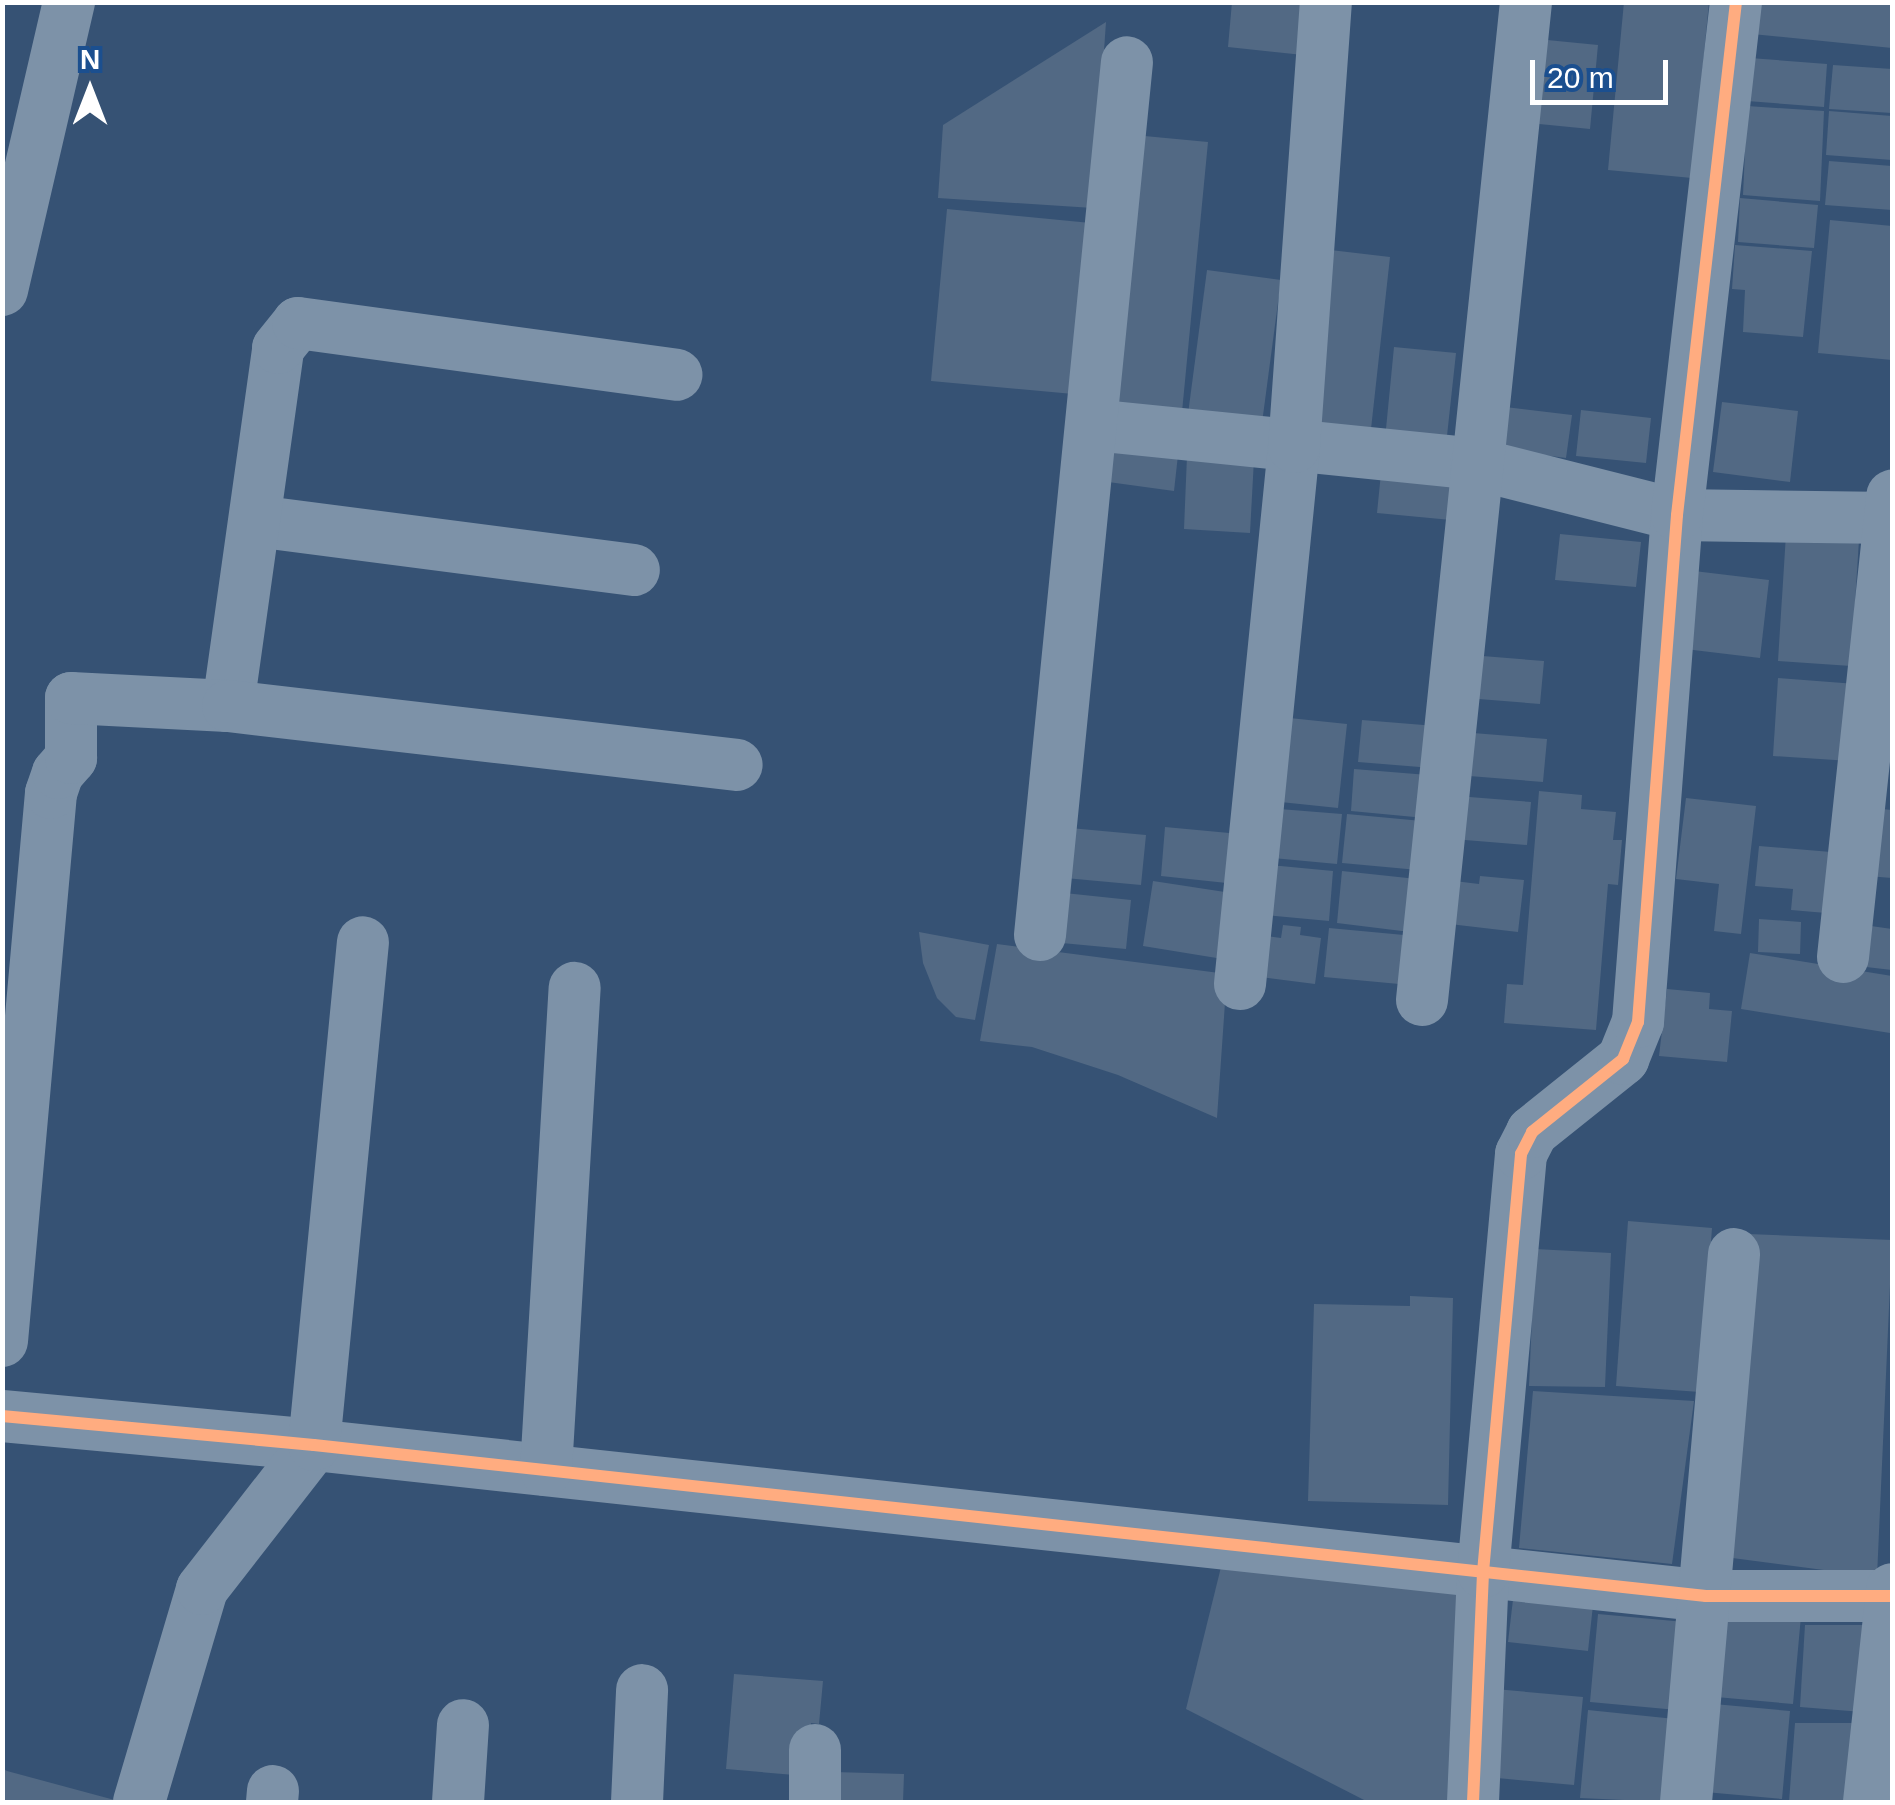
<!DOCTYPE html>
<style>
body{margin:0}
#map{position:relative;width:1895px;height:1805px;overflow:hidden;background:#365274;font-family:Helvetica,sans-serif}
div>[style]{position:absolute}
.building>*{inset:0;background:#526984}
.minor>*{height:52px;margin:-26px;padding:0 26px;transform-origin:26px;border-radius:26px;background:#7d92a8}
.cycleway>*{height:12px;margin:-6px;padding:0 6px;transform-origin:6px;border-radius:6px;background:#ffac80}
span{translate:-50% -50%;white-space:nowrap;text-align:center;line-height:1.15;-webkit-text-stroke:8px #1b4f8f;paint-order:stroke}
.frame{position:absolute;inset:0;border:5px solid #fff;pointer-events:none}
.north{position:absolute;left:40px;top:40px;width:100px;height:100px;-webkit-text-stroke:8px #1b4f8f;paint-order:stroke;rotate:0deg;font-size:28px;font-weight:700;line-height:40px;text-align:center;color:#fff}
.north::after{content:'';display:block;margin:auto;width:35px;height:45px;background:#fff;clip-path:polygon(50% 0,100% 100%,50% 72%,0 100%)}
.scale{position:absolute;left:1530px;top:60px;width:138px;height:45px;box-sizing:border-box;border:5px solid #fff;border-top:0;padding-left:12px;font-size:30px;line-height:35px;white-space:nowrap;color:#fff;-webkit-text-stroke:8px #1b4f8f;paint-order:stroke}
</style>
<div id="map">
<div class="building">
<div style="clip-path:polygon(1232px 2px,1309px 2px,1303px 55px,1228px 47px)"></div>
<div style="clip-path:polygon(1624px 2px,1709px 2px,1692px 178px,1608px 170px)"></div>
<div style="clip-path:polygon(1755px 2px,1892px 2px,1892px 48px,1752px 34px)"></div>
<div style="clip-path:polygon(1106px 22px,1093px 208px,938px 198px,943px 125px)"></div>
<div style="clip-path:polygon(1537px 39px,1598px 45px,1590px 129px,1529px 123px)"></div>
<div style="clip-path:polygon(1750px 58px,1827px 64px,1824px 107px,1747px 101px)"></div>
<div style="clip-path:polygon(1833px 65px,1892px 69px,1892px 113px,1829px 109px)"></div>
<div style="clip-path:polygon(1747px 106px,1824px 111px,1820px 201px,1743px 195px)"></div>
<div style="clip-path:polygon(1829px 111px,1892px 116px,1892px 160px,1826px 155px)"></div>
<div style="clip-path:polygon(1134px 135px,1208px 142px,1182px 412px,1108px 405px)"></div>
<div style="clip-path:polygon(1829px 161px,1892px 166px,1892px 210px,1825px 205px)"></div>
<div style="clip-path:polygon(1740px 198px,1818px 205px,1814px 248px,1738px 242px)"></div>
<div style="clip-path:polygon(947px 209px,1101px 224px,1084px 395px,931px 381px)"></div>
<div style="clip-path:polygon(1830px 220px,1892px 226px,1892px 360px,1818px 353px)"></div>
<div style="clip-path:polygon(1735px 245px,1812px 251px,1803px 337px,1743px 332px,1745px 290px,1732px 289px)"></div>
<div style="clip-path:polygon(1322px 249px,1390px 257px,1370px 438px,1301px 430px)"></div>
<div style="clip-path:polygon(1207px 270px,1281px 280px,1262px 423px,1188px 414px)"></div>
<div style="clip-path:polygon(1394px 347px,1456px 353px,1446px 445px,1385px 439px)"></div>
<div style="clip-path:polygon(1722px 402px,1798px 411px,1790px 482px,1713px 472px)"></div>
<div style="clip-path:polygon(1497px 406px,1572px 415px,1566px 458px,1491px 448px)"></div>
<div style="clip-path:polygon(1581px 410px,1651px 418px,1646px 463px,1576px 456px)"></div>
<div style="clip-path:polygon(1107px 436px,1179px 446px,1174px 491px,1101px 481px)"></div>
<div style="clip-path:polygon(1187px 456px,1254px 459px,1250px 533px,1184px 529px)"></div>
<div style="clip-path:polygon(1382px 463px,1456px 470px,1451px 520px,1377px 513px)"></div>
<div style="clip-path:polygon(1560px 534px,1641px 542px,1636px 587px,1555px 580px)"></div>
<div style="clip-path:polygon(1786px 534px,1859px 540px,1851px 666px,1778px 661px)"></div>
<div style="clip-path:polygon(1694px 571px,1769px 580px,1760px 658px,1685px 649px)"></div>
<div style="clip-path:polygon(1470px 655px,1544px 661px,1540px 704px,1466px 698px)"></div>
<div style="clip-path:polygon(1778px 678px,1856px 684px,1850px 761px,1773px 756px)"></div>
<div style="clip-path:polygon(1280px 717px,1347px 724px,1338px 808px,1271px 801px)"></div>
<div style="clip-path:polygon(1362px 720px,1436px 726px,1432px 768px,1358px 762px)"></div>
<div style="clip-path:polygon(1473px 733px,1547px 739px,1543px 782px,1469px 776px)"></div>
<div style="clip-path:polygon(1354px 769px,1428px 775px,1425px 818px,1351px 811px)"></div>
<div style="clip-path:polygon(1539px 791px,1582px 795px,1581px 809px,1616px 812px,1613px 840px,1622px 840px,1618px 885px,1608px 884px,1596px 1030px,1504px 1023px,1507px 984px,1523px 985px)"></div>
<div style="clip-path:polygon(1457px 796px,1531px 802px,1527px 845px,1453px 839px)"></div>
<div style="clip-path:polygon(1686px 798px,1756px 806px,1741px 934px,1714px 931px,1719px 884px,1676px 879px)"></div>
<div style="clip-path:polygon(1266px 808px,1342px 814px,1337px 864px,1262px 857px)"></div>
<div style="clip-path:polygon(1872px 808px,1892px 810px,1892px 878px,1867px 876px)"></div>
<div style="clip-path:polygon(1347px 814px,1422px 821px,1418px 870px,1342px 863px)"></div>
<div style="clip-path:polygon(1165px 827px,1240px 834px,1236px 884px,1161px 876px)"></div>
<div style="clip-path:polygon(1070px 828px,1146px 835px,1141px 885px,1065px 878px)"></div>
<div style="clip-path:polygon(1759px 846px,1831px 852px,1826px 913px,1791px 910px,1793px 889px,1755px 886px)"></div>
<div style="clip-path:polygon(1258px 864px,1333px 871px,1329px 921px,1253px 914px)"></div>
<div style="clip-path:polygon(1342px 871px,1417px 879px,1410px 932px,1337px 923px)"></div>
<div style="clip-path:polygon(1480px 876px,1524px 880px,1518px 932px,1441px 923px,1446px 880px,1479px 884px)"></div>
<div style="clip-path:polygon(1153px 881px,1225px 892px,1235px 961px,1143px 946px)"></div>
<div style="clip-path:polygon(1055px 892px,1131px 900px,1126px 949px,1051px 942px)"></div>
<div style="clip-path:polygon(1759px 919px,1801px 922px,1800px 954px,1758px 952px)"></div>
<div style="clip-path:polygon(1283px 925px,1301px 927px,1300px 935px,1321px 938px,1315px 984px,1245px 975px,1250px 934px,1281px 938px)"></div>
<div style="clip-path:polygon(1871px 926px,1892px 929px,1892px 970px,1866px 967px)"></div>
<div style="clip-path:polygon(1329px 928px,1404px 935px,1399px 984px,1324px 977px)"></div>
<div style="clip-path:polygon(919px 932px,989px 945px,975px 1020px,956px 1017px,937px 998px,923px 963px)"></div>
<div style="clip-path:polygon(997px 944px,1227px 974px,1217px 1118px,1118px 1075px,1032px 1047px,980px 1041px)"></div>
<div style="clip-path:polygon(1750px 953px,1892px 976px,1890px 1033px,1741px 1009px)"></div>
<div style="clip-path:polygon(1667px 989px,1710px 993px,1709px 1009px,1732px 1011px,1727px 1062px,1659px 1056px)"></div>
<div style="clip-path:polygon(1628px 1221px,1712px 1228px,1700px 1392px,1616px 1386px)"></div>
<div style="clip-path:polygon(1748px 1234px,1892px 1240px,1877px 1577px,1717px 1556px)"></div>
<div style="clip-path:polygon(1535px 1249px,1611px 1253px,1605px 1387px,1529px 1386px)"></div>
<div style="clip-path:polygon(1410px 1296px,1453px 1298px,1448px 1505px,1308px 1501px,1314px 1304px,1410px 1306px)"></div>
<div style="clip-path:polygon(1533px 1391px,1694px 1401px,1672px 1564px,1519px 1548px)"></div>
<div style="clip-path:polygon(1222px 1563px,1474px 1586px,1450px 1802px,1368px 1802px,1186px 1709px)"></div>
<div style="clip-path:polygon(1514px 1591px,1593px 1605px,1588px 1651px,1508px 1642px)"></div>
<div style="clip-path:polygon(1713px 1608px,1801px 1616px,1793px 1704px,1705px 1696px)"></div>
<div style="clip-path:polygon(1598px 1614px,1685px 1622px,1677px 1710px,1590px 1702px)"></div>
<div style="clip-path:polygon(1805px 1625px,1882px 1625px,1875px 1713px,1800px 1707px)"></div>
<div style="clip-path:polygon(734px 1674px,823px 1681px,819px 1724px,811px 1723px,806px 1776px,726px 1769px)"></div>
<div style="clip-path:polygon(1495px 1689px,1583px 1697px,1574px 1785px,1486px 1777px)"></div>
<div style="clip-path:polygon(1703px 1703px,1790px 1711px,1782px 1799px,1694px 1791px)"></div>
<div style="clip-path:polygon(1588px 1710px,1675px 1719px,1667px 1802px,1580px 1798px)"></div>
<div style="clip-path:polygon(1795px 1723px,1872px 1723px,1865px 1802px,1789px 1802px)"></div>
<div style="clip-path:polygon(2px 1768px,7px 1771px,122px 1802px,2px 1802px)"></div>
<div style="clip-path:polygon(834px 1772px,904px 1774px,903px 1802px,833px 1802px)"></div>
</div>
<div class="minor">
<div style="left:2px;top:290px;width:296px;rotate:-76.9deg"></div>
<div style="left:1093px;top:425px;width:385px;rotate:5.8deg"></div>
<div style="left:1476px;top:464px;width:207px;rotate:14.2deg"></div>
<div style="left:1677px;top:515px;width:215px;rotate:0.8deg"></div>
<div style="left:256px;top:521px;width:381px;rotate:7.4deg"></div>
<div style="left:228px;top:706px;width:361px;rotate:-82deg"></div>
<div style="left:278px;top:348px;width:32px;rotate:-51deg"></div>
<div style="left:298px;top:323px;width:382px;rotate:7.8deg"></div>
<div style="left:1040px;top:935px;width:877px;rotate:-84.31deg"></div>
<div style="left:1843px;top:957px;width:464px;rotate:-83.9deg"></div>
<div style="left:1240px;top:984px;width:540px;rotate:-84.26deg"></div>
<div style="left:1294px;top:447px;width:446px;rotate:-85.9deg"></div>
<div style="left:1422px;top:1000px;width:1003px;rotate:-84.05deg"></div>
<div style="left:2px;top:1341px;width:550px;rotate:-84.89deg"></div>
<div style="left:51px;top:793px;width:21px;rotate:-71deg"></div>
<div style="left:58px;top:773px;width:20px;rotate:-49deg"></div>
<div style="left:71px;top:758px;width:60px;rotate:-90deg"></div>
<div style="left:71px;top:698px;width:157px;rotate:2.9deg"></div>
<div style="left:228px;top:706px;width:512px;rotate:6.61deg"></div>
<div style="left:2px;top:1416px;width:313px;rotate:5.3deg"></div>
<div style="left:314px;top:1445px;width:1400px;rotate:6.19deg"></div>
<div style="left:1706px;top:1596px;width:186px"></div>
<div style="left:546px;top:1470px;width:483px;rotate:-86.6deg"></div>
<div style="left:139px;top:1802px;width:222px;rotate:-73.5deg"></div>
<div style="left:202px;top:1589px;width:182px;rotate:-52.1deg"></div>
<div style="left:314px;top:1445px;width:505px;rotate:-84.44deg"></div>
<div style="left:272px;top:1802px;width:11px;rotate:-85deg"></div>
<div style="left:458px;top:1802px;width:77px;rotate:-86.3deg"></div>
<div style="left:637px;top:1802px;width:112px;rotate:-87.4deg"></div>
<div style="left:815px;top:1802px;width:52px;rotate:-90deg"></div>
<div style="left:1473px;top:1802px;width:230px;rotate:-87.5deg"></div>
<div style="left:1483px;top:1572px;width:420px;rotate:-84.8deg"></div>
<div style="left:1521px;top:1154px;width:25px;rotate:-63deg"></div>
<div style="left:1532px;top:1132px;width:117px;rotate:-38.7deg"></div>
<div style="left:1623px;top:1059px;width:40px;rotate:-68deg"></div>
<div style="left:1638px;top:1022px;width:508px;rotate:-85.6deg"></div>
<div style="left:1677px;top:515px;width:516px;rotate:-83.44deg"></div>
<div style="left:1686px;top:1802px;width:550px;rotate:-84.99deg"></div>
<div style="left:1869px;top:1802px;width:214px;rotate:-83.8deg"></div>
</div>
<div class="cycleway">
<div style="left:2px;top:1416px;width:313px;rotate:5.3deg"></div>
<div style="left:314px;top:1445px;width:1400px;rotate:6.19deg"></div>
<div style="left:1706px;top:1596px;width:186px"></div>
<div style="left:1473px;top:1802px;width:230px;rotate:-87.5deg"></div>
<div style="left:1483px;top:1572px;width:420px;rotate:-84.8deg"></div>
<div style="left:1521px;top:1154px;width:25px;rotate:-63deg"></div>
<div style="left:1532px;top:1132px;width:117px;rotate:-38.7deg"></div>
<div style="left:1623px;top:1059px;width:40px;rotate:-68deg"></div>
<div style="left:1638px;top:1022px;width:508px;rotate:-85.6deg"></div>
<div style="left:1677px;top:515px;width:516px;rotate:-83.44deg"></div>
</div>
<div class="frame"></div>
<div class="north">N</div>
<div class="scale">20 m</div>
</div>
